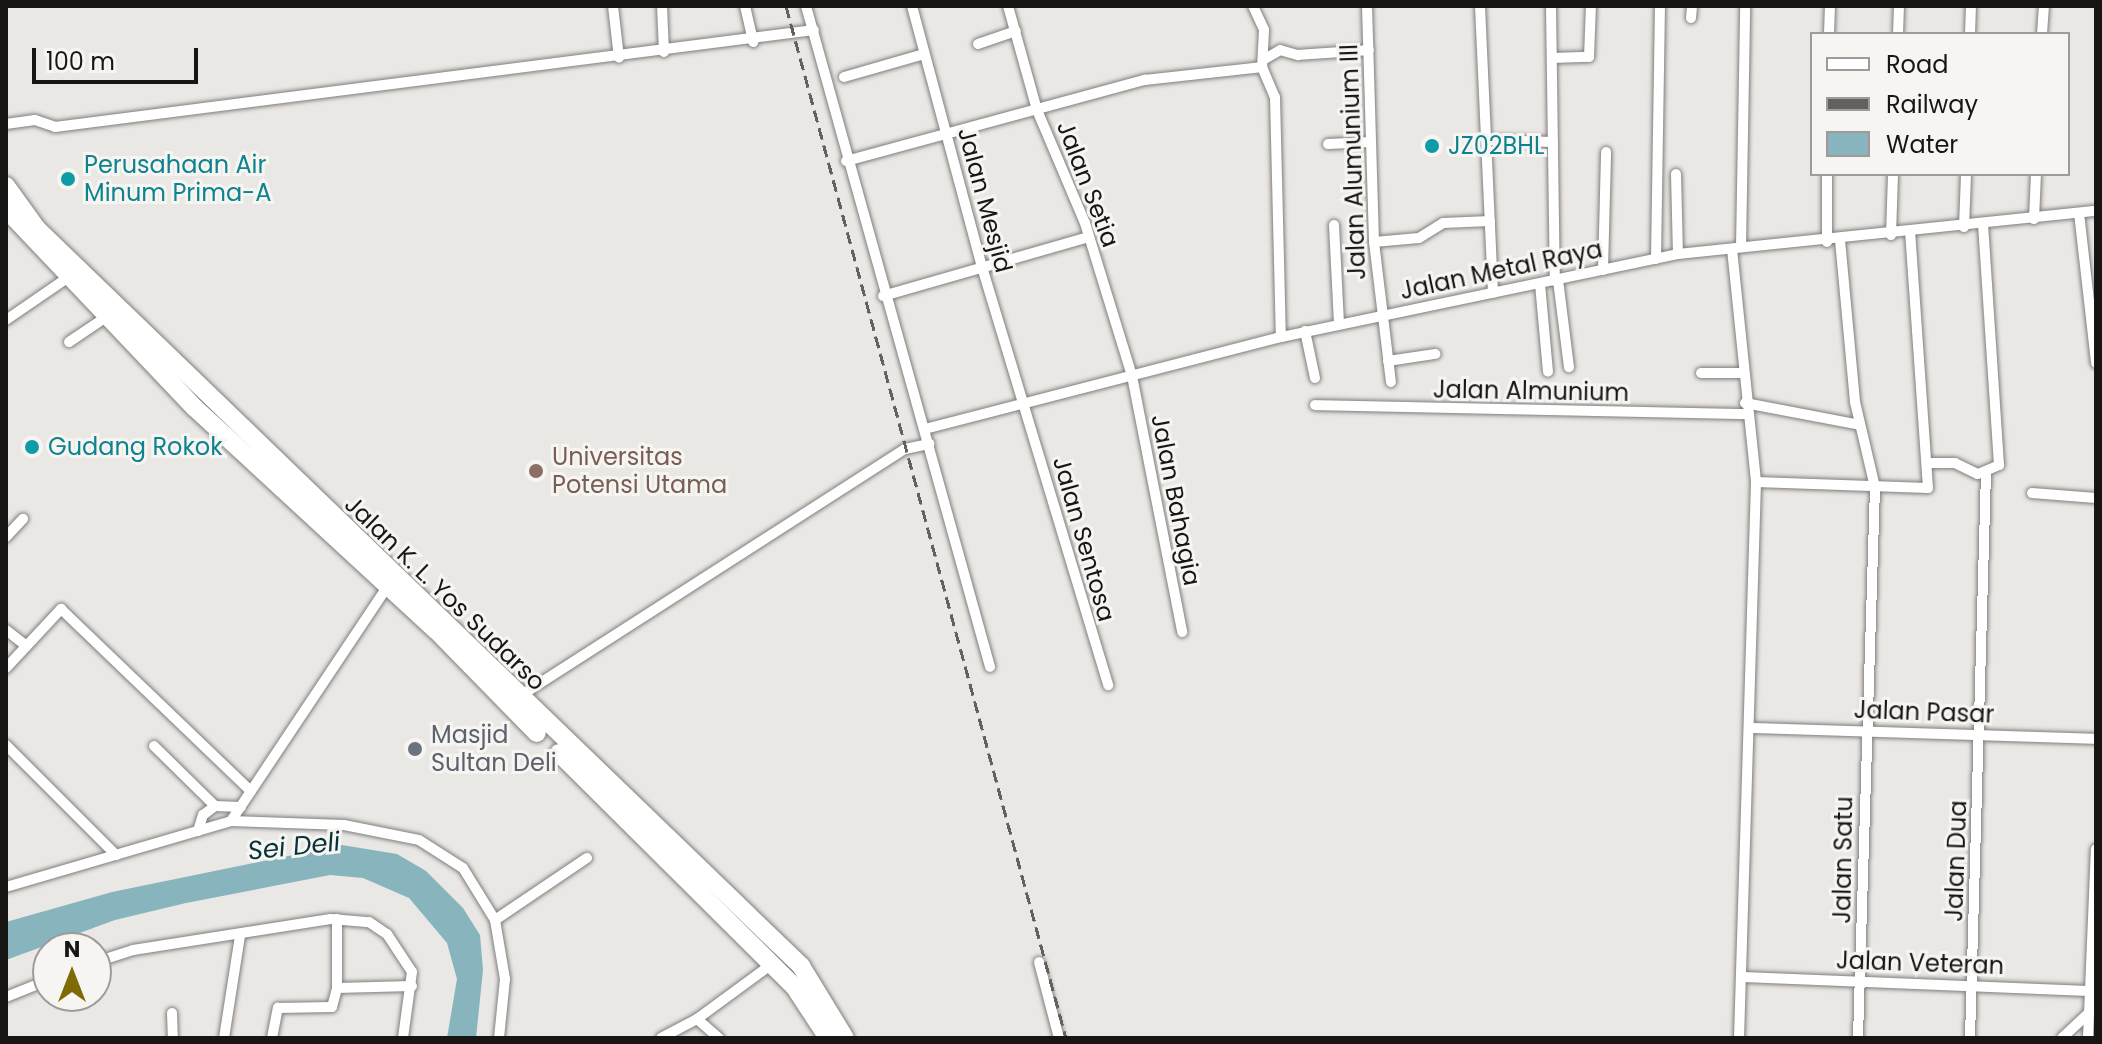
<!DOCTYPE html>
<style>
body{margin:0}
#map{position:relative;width:2102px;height:1044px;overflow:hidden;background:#eae8e5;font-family:Poppins,sans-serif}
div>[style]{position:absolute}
.water>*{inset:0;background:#88b4be}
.roads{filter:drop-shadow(0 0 2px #807e7c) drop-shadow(0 0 2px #807e7c)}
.street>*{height:10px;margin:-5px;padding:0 5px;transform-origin:5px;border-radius:5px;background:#fff}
.highway>*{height:18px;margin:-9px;padding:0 9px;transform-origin:9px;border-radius:9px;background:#fff}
.rail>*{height:3px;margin-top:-1.5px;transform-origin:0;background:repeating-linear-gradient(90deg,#62615f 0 12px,transparent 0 18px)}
.dots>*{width:22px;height:22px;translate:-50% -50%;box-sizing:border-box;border:4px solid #f7f5f2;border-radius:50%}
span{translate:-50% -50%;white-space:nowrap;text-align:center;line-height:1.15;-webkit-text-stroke:6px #f7f5f2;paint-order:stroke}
.culture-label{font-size:24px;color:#0d838f}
.left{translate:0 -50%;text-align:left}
.street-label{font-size:24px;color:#171615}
.education-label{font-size:24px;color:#785e54}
.worship-label{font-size:24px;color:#5b616d}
.water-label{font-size:26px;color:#07323b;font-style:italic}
.frame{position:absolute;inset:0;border:8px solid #171615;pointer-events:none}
.legend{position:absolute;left:1810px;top:32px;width:260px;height:144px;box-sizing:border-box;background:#f7f5f2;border:2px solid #9d9c9a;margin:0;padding:10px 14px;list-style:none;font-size:24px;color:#171615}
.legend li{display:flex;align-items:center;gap:16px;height:40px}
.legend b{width:40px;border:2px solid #9d9c9a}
.north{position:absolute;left:32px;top:932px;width:80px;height:80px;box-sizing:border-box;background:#f7f5f2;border:2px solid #9d9c9a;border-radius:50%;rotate:0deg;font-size:22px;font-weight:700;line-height:32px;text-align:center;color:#171615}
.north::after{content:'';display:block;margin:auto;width:28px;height:36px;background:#7e6b03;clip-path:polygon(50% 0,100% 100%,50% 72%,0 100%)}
.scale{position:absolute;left:32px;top:48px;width:166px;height:36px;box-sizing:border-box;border:4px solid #171615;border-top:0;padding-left:10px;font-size:24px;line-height:28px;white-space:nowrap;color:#171615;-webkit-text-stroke:6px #f7f5f2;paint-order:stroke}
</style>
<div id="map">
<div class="water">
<div style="clip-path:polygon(342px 845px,397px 854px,426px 871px,463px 908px,480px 935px,483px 970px,476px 1038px,447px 1038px,457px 979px,447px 943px,409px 898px,363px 878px,330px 875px,186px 903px,115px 920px,6px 960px,6px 922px,112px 892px)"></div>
</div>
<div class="roads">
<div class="street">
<div style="left:613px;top:6px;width:52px;rotate:83.4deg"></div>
<div style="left:662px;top:6px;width:46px;rotate:87.5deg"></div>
<div style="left:745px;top:6px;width:37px;rotate:77deg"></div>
<div style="left:806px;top:6px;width:686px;rotate:74.44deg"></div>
<div style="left:912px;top:6px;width:270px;rotate:75deg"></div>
<div style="left:982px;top:267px;width:437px;rotate:73.2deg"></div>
<div style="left:1008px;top:6px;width:108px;rotate:74.4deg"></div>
<div style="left:1037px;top:110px;width:123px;rotate:67deg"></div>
<div style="left:1085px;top:223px;width:160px;rotate:72.9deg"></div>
<div style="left:1132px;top:376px;width:261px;rotate:78.9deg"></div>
<div style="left:1253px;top:6px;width:26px;rotate:65deg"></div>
<div style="left:1264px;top:30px;width:37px;rotate:93deg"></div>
<div style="left:1262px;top:67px;width:33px;rotate:67deg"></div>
<div style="left:1275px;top:97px;width:240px;rotate:88.6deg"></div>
<div style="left:1367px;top:6px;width:236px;rotate:88.3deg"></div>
<div style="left:1374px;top:242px;width:141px;rotate:83.1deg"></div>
<div style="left:1480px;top:6px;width:287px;rotate:87.4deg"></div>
<div style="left:1551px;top:6px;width:275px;rotate:89.2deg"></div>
<div style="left:1691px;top:18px;width:12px;rotate:-85deg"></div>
<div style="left:1829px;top:34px;width:28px;rotate:-88deg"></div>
<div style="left:1898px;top:34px;width:28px;rotate:-88deg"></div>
<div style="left:1970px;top:34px;width:28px;rotate:-88deg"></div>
<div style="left:2042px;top:34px;width:28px;rotate:-86deg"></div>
<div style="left:978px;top:44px;width:40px;rotate:-18.9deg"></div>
<div style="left:1552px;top:58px;width:37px;rotate:-2deg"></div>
<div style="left:1589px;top:57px;width:51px;rotate:-87.8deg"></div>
<div style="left:1263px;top:60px;width:20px;rotate:-30deg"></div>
<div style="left:1280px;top:50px;width:19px;rotate:16deg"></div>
<div style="left:1298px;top:55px;width:71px;rotate:-4deg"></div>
<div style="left:844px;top:77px;width:83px;rotate:-16deg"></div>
<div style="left:6px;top:124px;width:29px;rotate:-8deg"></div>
<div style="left:35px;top:120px;width:21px;rotate:19deg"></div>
<div style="left:55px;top:127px;width:765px;rotate:-7.28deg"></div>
<div style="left:1488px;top:140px;width:65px;rotate:1.8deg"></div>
<div style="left:1328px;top:144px;width:42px;rotate:-2.7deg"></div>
<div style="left:846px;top:161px;width:310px;rotate:-15.2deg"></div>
<div style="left:1145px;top:80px;width:118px;rotate:-6.3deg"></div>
<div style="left:1676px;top:174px;width:80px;rotate:88.6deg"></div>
<div style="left:2079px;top:213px;width:151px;rotate:83.5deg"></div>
<div style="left:2034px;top:219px;width:45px;rotate:-87.5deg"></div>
<div style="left:1334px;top:225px;width:99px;rotate:87.1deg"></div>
<div style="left:1964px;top:227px;width:53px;rotate:-87.8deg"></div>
<div style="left:1891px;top:235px;width:61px;rotate:-88.1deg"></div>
<div style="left:1840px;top:240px;width:163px;rotate:84.7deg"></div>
<div style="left:1855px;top:402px;width:87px;rotate:76.8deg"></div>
<div style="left:1875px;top:487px;width:551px;rotate:91.77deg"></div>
<div style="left:1374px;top:242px;width:45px;rotate:-5.1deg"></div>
<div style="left:1419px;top:238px;width:28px;rotate:-32deg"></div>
<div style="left:1443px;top:223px;width:47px;rotate:-2.4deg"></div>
<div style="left:1827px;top:242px;width:68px;rotate:-90deg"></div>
<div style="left:1741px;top:247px;width:241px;rotate:-89deg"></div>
<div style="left:1732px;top:249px;width:234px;rotate:84.1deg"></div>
<div style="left:1756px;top:482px;width:556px;rotate:91.75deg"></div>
<div style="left:1656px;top:259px;width:253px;rotate:-89.1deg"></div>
<div style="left:1603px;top:270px;width:118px;rotate:-88.5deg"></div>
<div style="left:1558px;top:280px;width:88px;rotate:82.8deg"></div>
<div style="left:1540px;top:284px;width:88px;rotate:84.8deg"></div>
<div style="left:883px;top:296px;width:214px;rotate:-16deg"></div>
<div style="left:6px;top:320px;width:74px;rotate:-34.5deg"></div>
<div style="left:1305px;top:331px;width:48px;rotate:78deg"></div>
<div style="left:69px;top:342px;width:45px;rotate:-34deg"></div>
<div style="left:1388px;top:361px;width:48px;rotate:-8.5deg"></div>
<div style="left:1701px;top:373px;width:41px"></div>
<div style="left:1745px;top:403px;width:117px;rotate:10.8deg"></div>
<div style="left:1315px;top:405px;width:431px;rotate:1.2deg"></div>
<div style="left:925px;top:429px;width:368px;rotate:-14.5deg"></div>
<div style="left:1281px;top:337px;width:406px;rotate:-11.8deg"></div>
<div style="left:1678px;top:254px;width:420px;rotate:-5.9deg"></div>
<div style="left:1928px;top:463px;width:27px"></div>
<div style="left:1955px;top:463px;width:25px;rotate:26deg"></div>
<div style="left:1978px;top:474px;width:23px;rotate:-23deg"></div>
<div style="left:1999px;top:465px;width:241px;rotate:-93.8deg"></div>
<div style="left:1756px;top:482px;width:172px;rotate:2deg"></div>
<div style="left:1928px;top:488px;width:256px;rotate:-94deg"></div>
<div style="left:2032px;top:493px;width:64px;rotate:4.5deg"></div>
<div style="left:6px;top:537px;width:25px;rotate:-47deg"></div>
<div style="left:6px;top:630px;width:24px;rotate:38deg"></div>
<div style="left:6px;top:668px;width:81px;rotate:-47deg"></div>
<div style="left:61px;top:609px;width:263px;rotate:43.8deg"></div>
<div style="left:520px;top:696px;width:457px;rotate:-32.7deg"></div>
<div style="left:905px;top:449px;width:25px;rotate:-12deg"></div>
<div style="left:1751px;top:728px;width:345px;rotate:1.8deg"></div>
<div style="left:6px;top:745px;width:156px;rotate:45deg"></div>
<div style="left:154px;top:746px;width:86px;rotate:44.5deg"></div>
<div style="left:231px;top:821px;width:281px;rotate:-56.3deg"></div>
<div style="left:198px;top:831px;width:17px;rotate:-73deg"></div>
<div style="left:203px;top:815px;width:15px;rotate:-37deg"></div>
<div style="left:215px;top:806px;width:26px;rotate:2deg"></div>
<div style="left:6px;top:887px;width:234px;rotate:-16.3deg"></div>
<div style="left:231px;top:821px;width:113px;rotate:2deg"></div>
<div style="left:344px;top:825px;width:76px;rotate:11.3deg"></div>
<div style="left:419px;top:840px;width:52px;rotate:32.5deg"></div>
<div style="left:463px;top:868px;width:61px;rotate:58.4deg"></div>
<div style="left:495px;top:920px;width:60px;rotate:80.4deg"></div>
<div style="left:505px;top:979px;width:59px;rotate:95.8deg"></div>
<div style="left:337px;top:919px;width:69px;rotate:90deg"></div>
<div style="left:337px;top:988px;width:75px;rotate:-1.5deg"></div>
<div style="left:495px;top:920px;width:111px;rotate:-34deg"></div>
<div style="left:96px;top:962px;width:39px;rotate:-18deg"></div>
<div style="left:133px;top:950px;width:200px;rotate:-8.9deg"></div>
<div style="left:331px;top:919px;width:38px;rotate:5deg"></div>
<div style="left:369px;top:922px;width:22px;rotate:34deg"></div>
<div style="left:387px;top:934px;width:45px;rotate:56.7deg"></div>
<div style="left:412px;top:972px;width:67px;rotate:97.8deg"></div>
<div style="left:1039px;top:962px;width:79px;rotate:75.3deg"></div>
<div style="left:1742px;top:977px;width:354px;rotate:2.3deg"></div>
<div style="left:6px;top:997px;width:45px;rotate:-22deg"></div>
<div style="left:172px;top:1013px;width:25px;rotate:88deg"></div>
<div style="left:697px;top:1019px;width:29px;rotate:41deg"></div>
<div style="left:224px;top:1038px;width:103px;rotate:-81.1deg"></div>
<div style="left:272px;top:1038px;width:31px;rotate:-79deg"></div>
<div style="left:278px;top:1008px;width:54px;rotate:-1.1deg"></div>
<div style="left:332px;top:1007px;width:20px;rotate:-75deg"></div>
<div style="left:661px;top:1038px;width:41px;rotate:-27.8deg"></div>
<div style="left:697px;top:1019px;width:93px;rotate:-36.3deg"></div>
<div style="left:1970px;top:1038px;width:564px;rotate:-88.38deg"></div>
<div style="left:2062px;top:1038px;width:37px;rotate:-43deg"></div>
<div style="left:2088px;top:1038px;width:189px;rotate:-87.6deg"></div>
</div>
<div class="highway">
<div style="left:6px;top:186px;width:53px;rotate:54.2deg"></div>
<div style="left:37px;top:229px;width:1062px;rotate:43.97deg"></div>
<div style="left:801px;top:966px;width:84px;rotate:58.6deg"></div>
<div style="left:6px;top:209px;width:274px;rotate:46.5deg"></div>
<div style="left:195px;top:408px;width:328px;rotate:42.7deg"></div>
<div style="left:436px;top:630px;width:144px;rotate:45.6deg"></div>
<div style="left:559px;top:753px;width:331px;rotate:44.8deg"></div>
<div style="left:794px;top:986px;width:62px;rotate:56.8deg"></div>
</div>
</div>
<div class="rail">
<div style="left:786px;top:6px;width:1069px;rotate:74.82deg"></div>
</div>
<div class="dots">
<div style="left:1432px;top:146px;background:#0f9aa8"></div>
<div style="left:68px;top:179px;background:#0f9aa8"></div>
<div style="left:32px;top:447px;background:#0f9aa8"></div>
<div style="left:536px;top:471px;background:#8d6e63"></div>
<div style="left:415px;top:749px;background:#6b7280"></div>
</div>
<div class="culture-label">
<span class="left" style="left:1448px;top:146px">JZ02BHL</span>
<span class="left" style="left:84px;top:179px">Perusahaan Air<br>Minum Prima-A</span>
<span class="left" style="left:48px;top:447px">Gudang Rokok</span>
</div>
<div class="street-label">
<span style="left:1353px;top:162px;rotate:-92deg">Jalan Alumunium III</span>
<span style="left:1088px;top:184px;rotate:69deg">Jalan Setia</span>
<span style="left:985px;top:200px;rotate:75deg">Jalan Mesjid</span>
<span style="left:1501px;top:270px;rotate:-12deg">Jalan Metal Raya</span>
<span style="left:1531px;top:391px;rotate:1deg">Jalan Almunium</span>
<span style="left:1176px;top:500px;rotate:79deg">Jalan Bahagia</span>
<span style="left:1084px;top:539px;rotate:74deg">Jalan Sentosa</span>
<span style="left:445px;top:593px;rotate:44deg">Jalan K. L. Yos Sudarso</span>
<span style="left:1924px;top:712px;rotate:2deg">Jalan Pasar</span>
<span style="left:1843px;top:860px;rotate:-89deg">Jalan Satu</span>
<span style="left:1956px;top:861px;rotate:-88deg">Jalan Dua</span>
<span style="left:1920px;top:963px;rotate:2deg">Jalan Veteran</span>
</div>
<div class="education-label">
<span class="left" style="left:552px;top:471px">Universitas<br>Potensi Utama</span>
</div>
<div class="worship-label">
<span class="left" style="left:431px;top:749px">Masjid<br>Sultan Deli</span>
</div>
<div class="water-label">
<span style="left:294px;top:847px;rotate:-6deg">Sei Deli</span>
</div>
<div class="frame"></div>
<ul class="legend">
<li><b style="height:10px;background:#fff"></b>Road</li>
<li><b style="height:10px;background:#62615f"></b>Railway</li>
<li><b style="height:22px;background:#88b4be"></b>Water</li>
</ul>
<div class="north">N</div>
<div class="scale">100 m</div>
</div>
